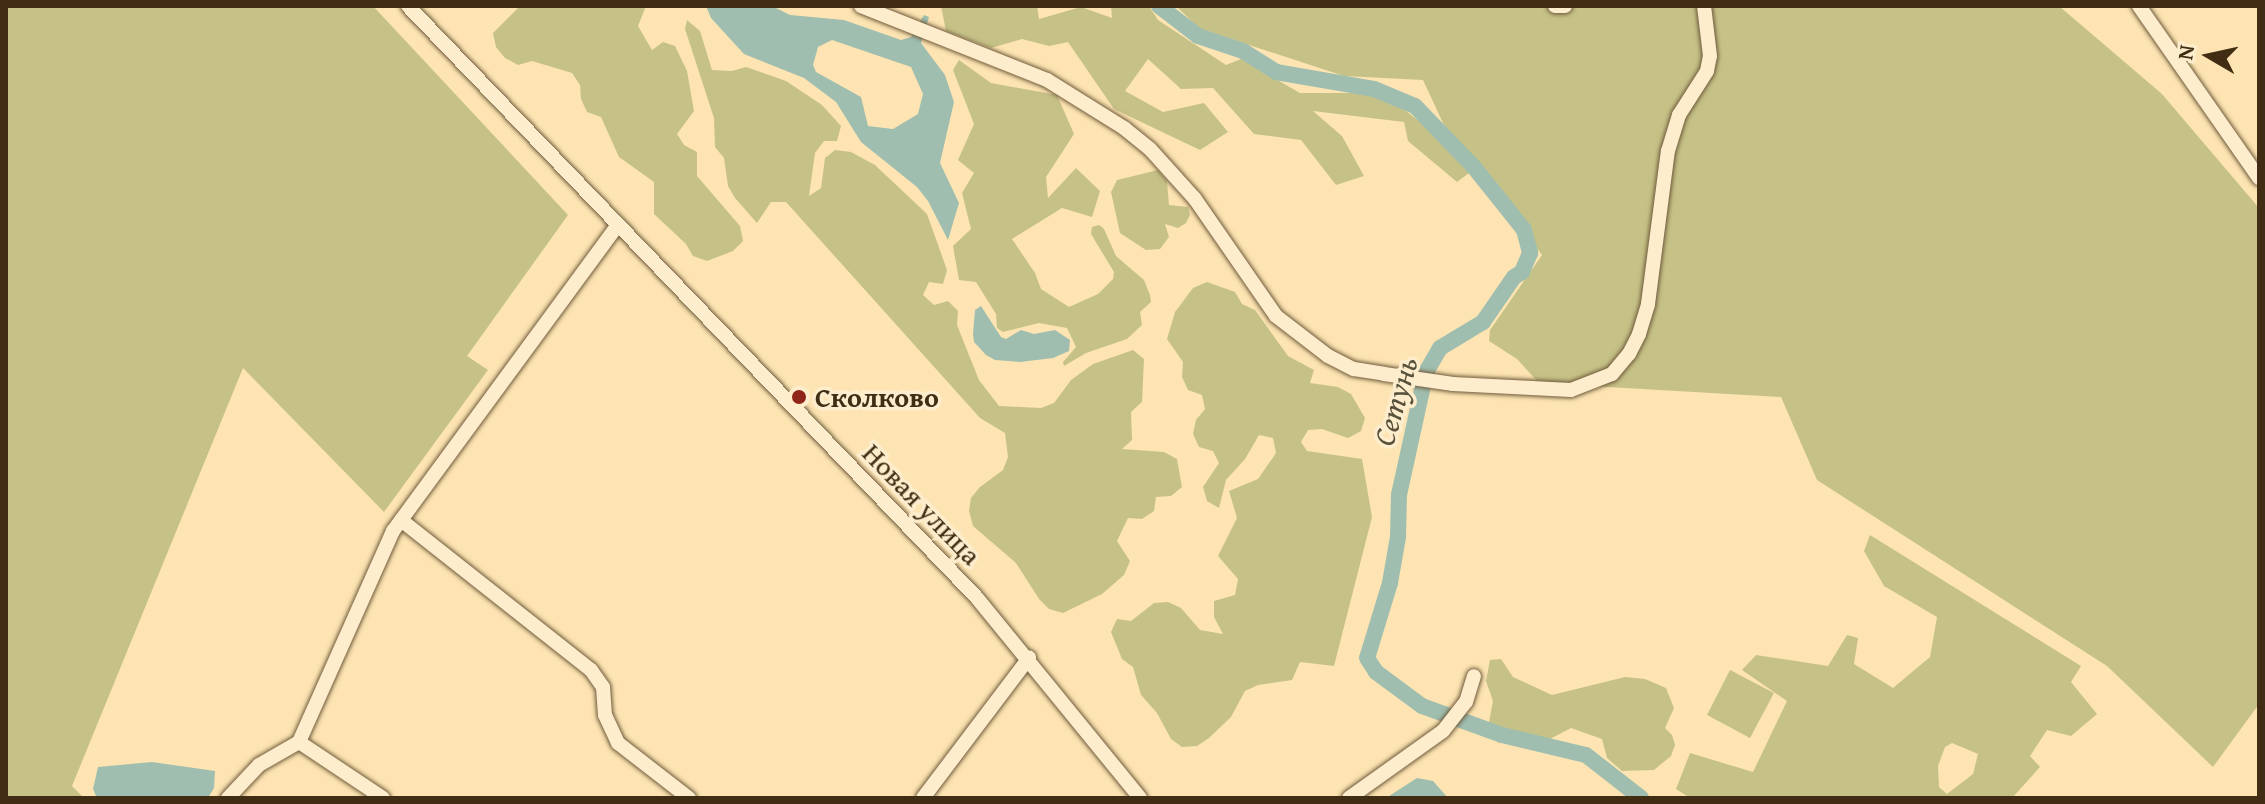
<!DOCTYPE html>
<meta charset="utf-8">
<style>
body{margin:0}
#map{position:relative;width:2265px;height:804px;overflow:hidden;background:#fde4b2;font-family:"Gentium Book Plus",serif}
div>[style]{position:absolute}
.green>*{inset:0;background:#c6c287}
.water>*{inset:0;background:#9fbeaf}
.river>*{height:16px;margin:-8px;padding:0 8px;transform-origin:8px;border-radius:8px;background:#9fbeaf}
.roads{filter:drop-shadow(0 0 2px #705b3c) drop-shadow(0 0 2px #705b3c)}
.minor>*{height:14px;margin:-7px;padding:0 7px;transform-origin:7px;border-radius:7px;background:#feedcd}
.dots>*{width:22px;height:22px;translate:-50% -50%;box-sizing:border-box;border:4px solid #feedcd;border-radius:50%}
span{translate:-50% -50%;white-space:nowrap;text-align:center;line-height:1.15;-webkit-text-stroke:7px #feedcd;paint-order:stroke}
.poi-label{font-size:28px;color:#412d14;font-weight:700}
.left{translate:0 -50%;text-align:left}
.street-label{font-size:28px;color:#412d14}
.water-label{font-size:30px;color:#58513b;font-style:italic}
.frame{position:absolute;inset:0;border:8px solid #412d14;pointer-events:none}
.north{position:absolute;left:2169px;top:16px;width:80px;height:80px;-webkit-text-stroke:6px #feedcd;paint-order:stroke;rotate:279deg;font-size:22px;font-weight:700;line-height:32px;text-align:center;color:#412d14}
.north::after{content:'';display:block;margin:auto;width:28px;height:36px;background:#412d14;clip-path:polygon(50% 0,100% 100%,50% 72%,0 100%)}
</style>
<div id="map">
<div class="green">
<div style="clip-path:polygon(6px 6px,373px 6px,568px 215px,467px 356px,488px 370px,384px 512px,243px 368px,72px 786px,84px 798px,6px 798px)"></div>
<div style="clip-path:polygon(520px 6px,646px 6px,638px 26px,652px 50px,663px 42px,675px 46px,687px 71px,694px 111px,677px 134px,684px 145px,697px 152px,697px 176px,740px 226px,743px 241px,733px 251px,707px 261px,693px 256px,686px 244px,654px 214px,654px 182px,619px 157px,601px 117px,587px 112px,581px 99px,580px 85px,572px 73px,532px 61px,518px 65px,505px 58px,496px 47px,493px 33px)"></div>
<div style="clip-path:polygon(941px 6px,1037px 6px,1039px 19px,1081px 7px,1112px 18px,1111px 6px,1149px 6px,1158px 20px,1226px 65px,1241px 59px,1300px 93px,1360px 93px,1396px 103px,1439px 137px,1469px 173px,1457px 182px,1408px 141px,1404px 122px,1313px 111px,1342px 136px,1364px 176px,1336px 185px,1301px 140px,1254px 134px,1213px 88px,1181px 89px,1148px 59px,1125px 91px,1163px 112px,1204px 103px,1228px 132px,1200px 150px,1114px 109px,1068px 42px,1049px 46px,1022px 39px,991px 48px,946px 31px)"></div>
<div style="clip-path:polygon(1176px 6px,2059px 6px,2162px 94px,2259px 208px,2259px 704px,2213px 767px,2107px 666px,1817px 480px,1781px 397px,1539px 383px,1517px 359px,1489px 341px,1490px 330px,1542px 255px,1443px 123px,1423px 80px,1344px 76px,1200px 29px)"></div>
<div style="clip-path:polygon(687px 20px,700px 31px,712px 70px,732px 71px,746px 67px,786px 81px,822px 105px,841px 126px,837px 141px,824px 141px,815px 153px,809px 196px,821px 188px,825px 158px,835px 150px,851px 152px,875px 165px,927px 214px,947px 270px,943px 284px,929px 282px,923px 295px,934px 305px,948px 301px,958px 311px,957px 325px,979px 380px,999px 406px,1041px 408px,1054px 403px,1071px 380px,1093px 364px,1133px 350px,1144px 359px,1142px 402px,1131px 412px,1132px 440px,1122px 449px,1164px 452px,1177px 459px,1182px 487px,1171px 496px,1156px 497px,1154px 511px,1142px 519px,1128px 518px,1117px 541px,1130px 561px,1124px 575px,1102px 594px,1063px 613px,1049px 609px,1039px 599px,1016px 563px,973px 526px,969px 511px,971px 498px,980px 487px,1003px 470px,1008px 457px,1005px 433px,980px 418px,786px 202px,771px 202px,757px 223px,735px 198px,728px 186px,724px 158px,715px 147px,714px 118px,685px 29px)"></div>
<div style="clip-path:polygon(959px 60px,991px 83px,1057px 95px,1074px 134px,1046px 177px,1048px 198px,1076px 168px,1100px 191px,1092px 217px,1062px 208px,1012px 239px,1035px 273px,1041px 289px,1069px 307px,1098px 294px,1113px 279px,1114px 272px,1091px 234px,1092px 227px,1099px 225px,1104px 229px,1116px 256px,1144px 280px,1150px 295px,1151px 302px,1140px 312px,1142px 325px,1127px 339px,1086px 353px,1064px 366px,1063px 362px,1076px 347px,1067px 328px,1039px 323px,1003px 332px,997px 328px,996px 314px,976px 282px,959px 280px,953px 246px,971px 229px,962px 193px,974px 173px,958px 160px,974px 124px,953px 70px)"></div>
<div style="clip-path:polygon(1158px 170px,1167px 181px,1169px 205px,1188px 207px,1190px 215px,1186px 223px,1178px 228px,1165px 224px,1169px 237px,1160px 249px,1146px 250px,1120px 233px,1111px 192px,1117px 180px)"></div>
<div style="clip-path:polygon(1207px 282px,1235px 292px,1242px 304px,1255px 310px,1288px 356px,1314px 370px,1310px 383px,1338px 387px,1351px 394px,1365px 418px,1361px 431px,1348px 438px,1322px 429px,1308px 430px,1301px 442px,1307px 451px,1362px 459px,1372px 517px,1334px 666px,1300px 662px,1292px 680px,1258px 685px,1245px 691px,1231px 717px,1209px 738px,1197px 746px,1182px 747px,1171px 739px,1157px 713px,1141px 695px,1133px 667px,1122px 659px,1111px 632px,1117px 619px,1131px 621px,1154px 603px,1168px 602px,1181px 608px,1200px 630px,1223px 634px,1214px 617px,1214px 601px,1235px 595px,1238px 579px,1218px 556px,1237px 518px,1229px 491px,1258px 479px,1276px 453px,1273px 438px,1259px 435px,1245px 459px,1226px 480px,1219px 508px,1207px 501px,1203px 487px,1219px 463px,1213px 451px,1199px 447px,1193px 434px,1196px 420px,1205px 409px,1202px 395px,1188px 390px,1182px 377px,1183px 362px,1167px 339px,1175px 312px,1193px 288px)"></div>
<div style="clip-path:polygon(evenodd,1870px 535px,2081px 666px,2071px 682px,2097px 714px,2071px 736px,2047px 730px,2030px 756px,2040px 767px,2012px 798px,1690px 798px,1676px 789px,1690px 753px,1753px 772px,1787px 701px,1742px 670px,1756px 655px,1828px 666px,1847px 635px,1858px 638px,1854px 664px,1893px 688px,1930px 657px,1937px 617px,1884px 586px,1864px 551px,1870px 535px,1952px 743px,1978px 754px,1973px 774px,1947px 794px,1939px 787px,1938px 766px,1945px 747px,1952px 743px)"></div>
<div style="clip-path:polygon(1501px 659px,1513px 677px,1552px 695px,1625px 677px,1645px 679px,1666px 688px,1674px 708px,1665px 728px,1672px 735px,1675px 745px,1671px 756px,1654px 770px,1622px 771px,1607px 758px,1602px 739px,1571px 728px,1550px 739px,1539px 739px,1497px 729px,1489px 722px,1493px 701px,1486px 681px,1490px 660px)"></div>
<div style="clip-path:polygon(1730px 670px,1774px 693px,1750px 738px,1707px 715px)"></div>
</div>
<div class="water">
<div style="clip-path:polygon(evenodd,706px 6px,772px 6px,790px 15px,844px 20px,901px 40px,911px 37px,924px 15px,929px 17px,921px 43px,945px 75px,954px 102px,940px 163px,959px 203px,948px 240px,928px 201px,917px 187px,861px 142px,836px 102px,804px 78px,744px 54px,711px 18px,706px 6px,832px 40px,911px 67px,923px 94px,918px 114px,893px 129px,868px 126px,861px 97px,816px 72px,813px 65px,818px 47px,832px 40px)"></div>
<div style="clip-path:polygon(981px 306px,1001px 337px,1006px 339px,1021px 330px,1034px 334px,1055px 330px,1070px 340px,1069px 351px,1053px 358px,1020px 362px,995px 360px,986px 355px,974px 342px,973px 334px,975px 310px)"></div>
<div style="clip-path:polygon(152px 762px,215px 771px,214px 788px,208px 798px,96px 796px,93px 789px,98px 767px)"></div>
<div style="clip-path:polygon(1417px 778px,1433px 781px,1448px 798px,1386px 798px)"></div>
</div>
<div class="river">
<div style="left:1159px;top:6px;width:49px;rotate:37.6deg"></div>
<div style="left:1198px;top:36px;width:47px;rotate:18.4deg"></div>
<div style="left:1243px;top:51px;width:39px;rotate:32deg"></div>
<div style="left:1276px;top:72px;width:99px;rotate:9.8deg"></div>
<div style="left:1374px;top:89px;width:44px;rotate:22.5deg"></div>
<div style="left:1415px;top:106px;width:83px;rotate:46deg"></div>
<div style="left:1473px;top:166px;width:82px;rotate:51.4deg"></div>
<div style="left:1524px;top:230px;width:24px;rotate:75deg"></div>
<div style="left:1530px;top:253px;width:21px;rotate:113deg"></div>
<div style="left:1522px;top:272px;width:9px;rotate:148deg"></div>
<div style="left:1514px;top:277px;width:55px;rotate:124.6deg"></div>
<div style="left:1483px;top:322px;width:50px;rotate:148.8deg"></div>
<div style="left:1440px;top:348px;width:28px;rotate:120deg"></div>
<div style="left:1426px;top:372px;width:126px;rotate:102.4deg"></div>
<div style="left:1399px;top:495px;width:42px;rotate:91.4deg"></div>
<div style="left:1398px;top:537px;width:47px;rotate:99.9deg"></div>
<div style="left:1390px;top:583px;width:78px;rotate:107deg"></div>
<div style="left:1367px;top:658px;width:17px;rotate:57deg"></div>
<div style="left:1376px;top:672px;width:57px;rotate:36.5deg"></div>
<div style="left:1422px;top:706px;width:85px;rotate:19.9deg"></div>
<div style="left:1502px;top:735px;width:86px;rotate:13.4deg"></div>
<div style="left:1586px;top:755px;width:70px;rotate:38deg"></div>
</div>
<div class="roads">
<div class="minor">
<div style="left:408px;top:6px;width:821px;rotate:46.13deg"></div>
<div style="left:977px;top:598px;width:258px;rotate:50.8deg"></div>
<div style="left:861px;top:6px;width:200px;rotate:21.7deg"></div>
<div style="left:1047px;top:80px;width:91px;rotate:31.9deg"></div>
<div style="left:1124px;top:128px;width:33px;rotate:39deg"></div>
<div style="left:1150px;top:149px;width:67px;rotate:48deg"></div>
<div style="left:1195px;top:199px;width:142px;rotate:55.3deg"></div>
<div style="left:1276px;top:316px;width:66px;rotate:37.6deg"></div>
<div style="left:1328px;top:356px;width:29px;rotate:27deg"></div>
<div style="left:1354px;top:369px;width:30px;rotate:9deg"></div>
<div style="left:1384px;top:374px;width:70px;rotate:8.2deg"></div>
<div style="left:1453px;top:384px;width:118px;rotate:2.9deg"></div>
<div style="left:1571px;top:390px;width:44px;rotate:-21.3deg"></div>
<div style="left:1612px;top:374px;width:26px;rotate:-50deg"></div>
<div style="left:1629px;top:354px;width:22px;rotate:-63deg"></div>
<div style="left:1639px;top:334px;width:31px;rotate:-73deg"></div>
<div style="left:1648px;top:304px;width:154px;rotate:-82.6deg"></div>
<div style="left:1668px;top:151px;width:38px;rotate:-73deg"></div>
<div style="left:1679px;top:115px;width:52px;rotate:-57.5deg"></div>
<div style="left:1707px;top:71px;width:15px;rotate:-79deg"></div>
<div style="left:1710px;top:56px;width:50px;rotate:-96.8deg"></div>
<div style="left:1555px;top:6px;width:10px"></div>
<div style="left:2139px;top:6px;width:210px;rotate:55.1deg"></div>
<div style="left:401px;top:520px;width:242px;rotate:38.3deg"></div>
<div style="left:591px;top:670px;width:21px;rotate:55deg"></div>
<div style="left:603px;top:687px;width:28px;rotate:86deg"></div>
<div style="left:605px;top:715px;width:31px;rotate:65deg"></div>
<div style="left:618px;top:743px;width:90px;rotate:37.8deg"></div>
<div style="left:299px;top:742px;width:101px;rotate:33.7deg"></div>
<div style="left:228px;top:798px;width:45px;rotate:-46.8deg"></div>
<div style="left:259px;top:765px;width:46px;rotate:-29.9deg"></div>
<div style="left:299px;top:742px;width:231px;rotate:-66deg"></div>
<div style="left:393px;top:531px;width:380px;rotate:-53.7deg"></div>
<div style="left:923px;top:798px;width:176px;rotate:-52.9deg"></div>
<div style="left:1349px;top:798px;width:115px;rotate:-35.5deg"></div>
<div style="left:1443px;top:731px;width:37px;rotate:-52deg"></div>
<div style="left:1466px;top:702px;width:27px;rotate:-73deg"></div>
</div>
</div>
<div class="dots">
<div style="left:799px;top:397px;background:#8f2418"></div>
</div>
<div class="poi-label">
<span class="left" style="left:815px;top:397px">Сколково</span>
</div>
<div class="street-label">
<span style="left:922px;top:504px;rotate:46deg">Новая улица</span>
</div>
<div class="water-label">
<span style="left:1395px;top:401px;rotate:-74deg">Сетунь</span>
</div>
<div class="frame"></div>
<div class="north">N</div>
</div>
